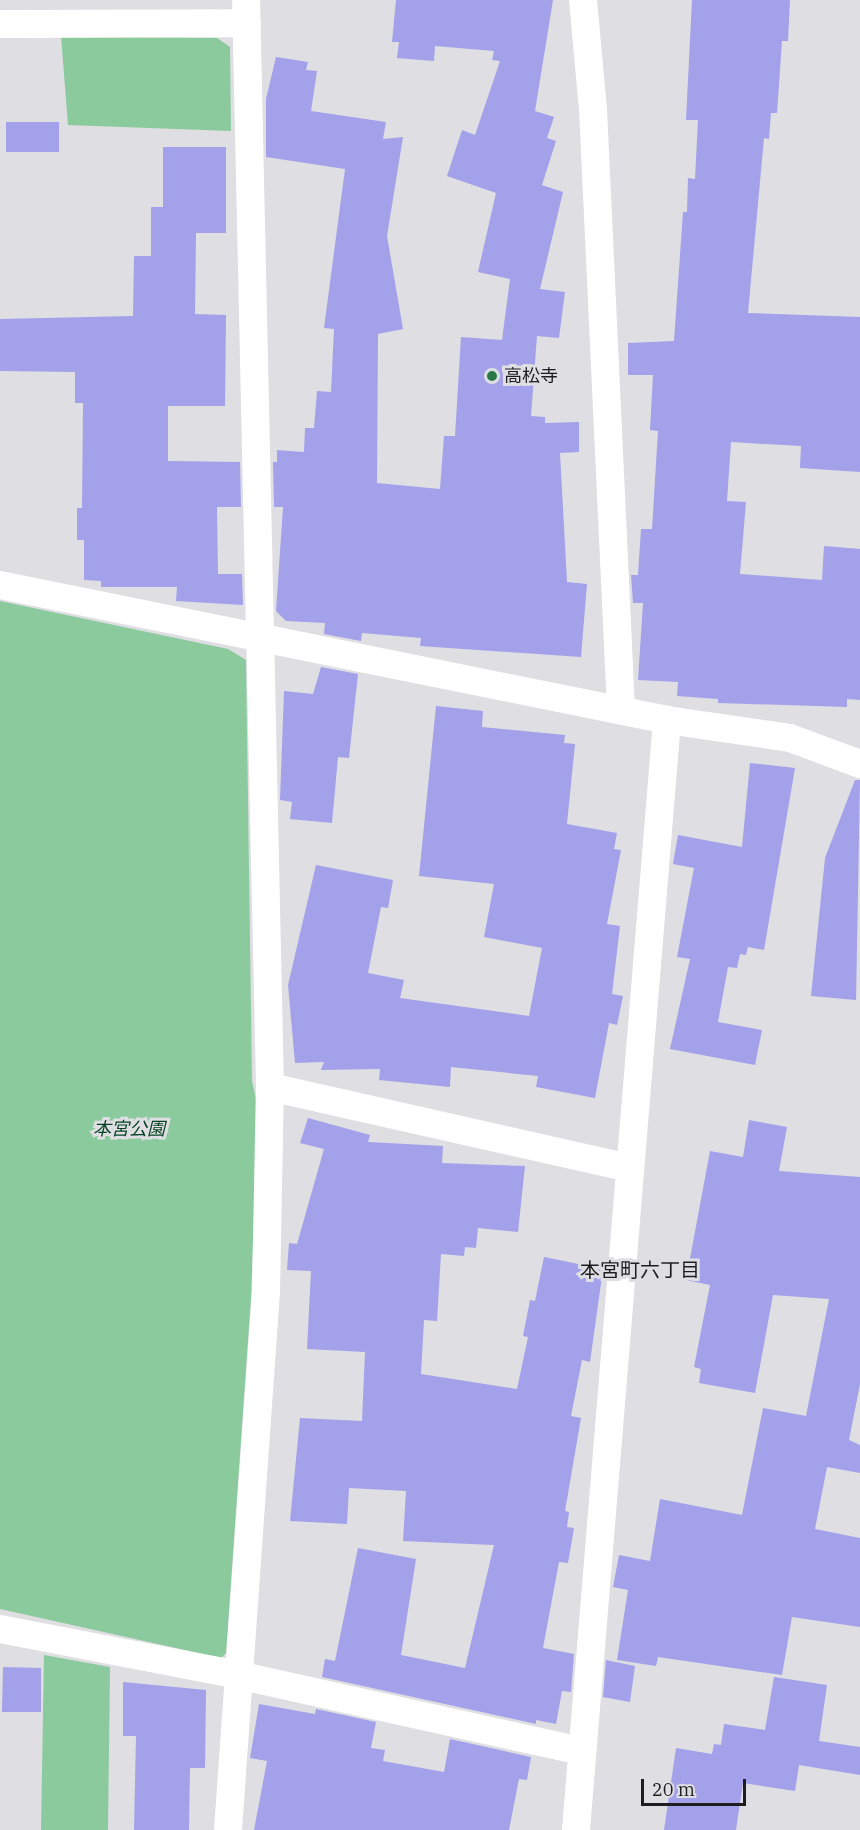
<!DOCTYPE html>
<meta charset="utf-8">
<style>
body{margin:0}
#map{position:relative;width:860px;height:1830px;overflow:hidden;background:#dedee3;font-family:"IBM Plex Serif","Noto Sans JP",serif}
div>[style]{position:absolute}
.green>*{inset:0;background:#8aca9d}
.building>*{inset:0;background:#a2a1ea}
.minor>*{height:28px;margin:-14px;padding:0 14px;transform-origin:14px;border-radius:14px;background:#fff}
.dots>*{width:16px;height:16px;translate:-50% -50%;box-sizing:border-box;border:3px solid #dedee3;border-radius:50%}
span{translate:-50% -50%;white-space:nowrap;text-align:center;line-height:1.15;-webkit-text-stroke:6px #dedee3;paint-order:stroke}
.poi-label{font-size:18px;color:#1e1e20}
.left{translate:0 -50%;text-align:left}
.park-label{font-size:18px;color:#074322;font-style:italic}
.neighbourhood-label{font-size:20px;color:#1e1e20}
.scale{position:absolute;left:641px;top:1779px;width:105px;height:27px;box-sizing:border-box;border:3px solid #1e1e20;border-top:0;padding-left:8px;font-size:18px;line-height:21px;white-space:nowrap;color:#1e1e20;-webkit-text-stroke:4px #dedee3;paint-order:stroke}
</style>
<div id="map">
<div class="green">
<div style="clip-path:polygon(61px 36px,217px 38px,230px 47px,231px 131px,68px 125px)"></div>
<div style="clip-path:polygon(0 601px,228px 649px,246px 660px,252px 1081px,258px 1108px,251px 1298px,226px 1653px,221px 1658px,0 1609px)"></div>
<div style="clip-path:polygon(44px 1655px,110px 1667px,108px 1830px,41px 1830px)"></div>
</div>
<div class="building">
<div style="clip-path:polygon(396px 0,553px 0,535px 111px,554px 117px,547px 138px,556px 141px,542px 185px,563px 192px,540px 289px,565px 292px,559px 338px,537px 336px,531px 416px,545px 417px,545px 423px,579px 422px,579px 452px,560px 453px,567px 582px,587px 584px,581px 657px,420px 646px,421px 638px,362px 633px,361px 641px,324px 634px,325px 623px,286px 621px,276px 611px,283px 507px,274px 507px,273px 462px,277px 462px,277px 450px,304px 452px,305px 428px,314px 428px,317px 391px,331px 392px,334px 329px,324px 328px,345px 169px,266px 157px,266px 99px,276px 57px,308px 62px,306px 70px,317px 71px,311px 111px,386px 122px,383px 139px,403px 137px,387px 236px,403px 329px,378px 334px,377px 483px,440px 489px,444px 436px,455px 436px,461px 337px,502px 340px,510px 279px,478px 272px,496px 193px,447px 176px,462px 130px,475px 135px,500px 61px,492px 60px,494px 51px,435px 46px,434px 61px,397px 58px,399px 42px,392px 42px)"></div>
<div style="clip-path:polygon(692px 0,790px 0,788px 41px,782px 41px,777px 113px,771px 113px,769px 139px,764px 138px,748px 313px,860px 317px,860px 472px,800px 468px,801px 446px,731px 442px,727px 501px,746px 502px,740px 574px,822px 580px,824px 546px,860px 549px,860px 700px,847px 699px,847px 707px,718px 703px,718px 699px,677px 696px,678px 682px,638px 680px,643px 603px,633px 603px,631px 575px,638px 575px,641px 529px,652px 529px,658px 431px,650px 430px,653px 375px,628px 375px,628px 343px,674px 341px,683px 212px,687px 212px,688px 178px,695px 179px,698px 120px,686px 120px)"></div>
<div style="clip-path:polygon(6px 122px,59px 122px,59px 152px,6px 152px)"></div>
<div style="clip-path:polygon(163px 147px,226px 147px,226px 233px,196px 233px,195px 314px,226px 315px,225px 406px,168px 406px,168px 461px,240px 462px,241px 507px,217px 507px,218px 574px,242px 574px,243px 605px,176px 601px,177px 587px,101px 587px,101px 581px,84px 580px,84px 540px,77px 540px,77px 508px,82px 508px,83px 403px,75px 403px,75px 372px,0 371px,0 319px,133px 316px,134px 256px,151px 256px,151px 207px,163px 207px)"></div>
<div style="clip-path:polygon(321px 667px,358px 674px,349px 758px,338px 757px,332px 823px,290px 819px,292px 802px,280px 800px,284px 691px,313px 694px)"></div>
<div style="clip-path:polygon(436px 706px,483px 711px,482px 727px,565px 735px,564px 743px,575px 744px,567px 824px,617px 833px,614px 849px,621px 850px,607px 924px,620px 926px,612px 994px,623px 996px,617px 1025px,609px 1023px,595px 1098px,536px 1087px,538px 1076px,451px 1067px,450px 1087px,379px 1080px,380px 1069px,321px 1070px,324px 1062px,295px 1063px,288px 985px,316px 865px,393px 880px,388px 908px,381px 907px,368px 973px,404px 980px,400px 998px,529px 1016px,542px 948px,484px 937px,494px 884px,419px 876px)"></div>
<div style="clip-path:polygon(750px 763px,795px 768px,764px 950px,748px 947px,746px 955px,740px 954px,737px 968px,728px 967px,718px 1022px,762px 1030px,755px 1065px,670px 1049px,690px 959px,677px 957px,694px 868px,673px 864px,678px 835px,742px 847px)"></div>
<div style="clip-path:polygon(855px 780px,860px 780px,856px 1000px,811px 996px,825px 858px)"></div>
<div style="clip-path:polygon(308px 1118px,370px 1135px,368px 1142px,443px 1146px,442px 1163px,525px 1166px,518px 1232px,478px 1228px,476px 1248px,465px 1247px,464px 1256px,441px 1254px,437px 1321px,424px 1320px,421px 1374px,517px 1389px,528px 1337px,523px 1336px,530px 1300px,535px 1301px,544px 1257px,603px 1269px,590px 1362px,582px 1360px,571px 1416px,581px 1418px,565px 1511px,569px 1512px,567px 1527px,574px 1528px,568px 1563px,559px 1562px,543px 1648px,574px 1654px,571px 1692px,562px 1691px,556px 1724px,536px 1720px,536px 1724px,322px 1677px,325px 1659px,335px 1661px,358px 1548px,416px 1559px,401px 1655px,465px 1668px,494px 1545px,403px 1541px,406px 1491px,349px 1488px,347px 1524px,290px 1521px,300px 1418px,362px 1421px,365px 1352px,307px 1349px,311px 1271px,287px 1270px,289px 1243px,297px 1244px,324px 1149px,300px 1143px)"></div>
<div style="clip-path:polygon(749px 1120px,787px 1127px,779px 1171px,860px 1177px,860px 1384px,849px 1440px,860px 1445px,860px 1473px,827px 1467px,815px 1529px,860px 1538px,860px 1627px,792px 1617px,782px 1675px,658px 1657px,656px 1666px,617px 1660px,628px 1590px,613px 1587px,619px 1555px,650px 1561px,660px 1499px,742px 1515px,763px 1408px,806px 1416px,829px 1299px,773px 1295px,755px 1393px,699px 1383px,701px 1369px,694px 1367px,710px 1285px,686px 1280px,710px 1151px,743px 1157px)"></div>
<div style="clip-path:polygon(606px 1660px,635px 1666px,630px 1702px,603px 1697px)"></div>
<div style="clip-path:polygon(3px 1667px,41px 1668px,41px 1712px,2px 1712px)"></div>
<div style="clip-path:polygon(774px 1677px,827px 1685px,819px 1741px,860px 1747px,860px 1775px,799px 1765px,795px 1791px,743px 1783px,736px 1830px,664px 1830px,676px 1748px,712px 1754px,714px 1744px,721px 1745px,724px 1724px,765px 1730px)"></div>
<div style="clip-path:polygon(123px 1682px,206px 1690px,205px 1768px,190px 1768px,189px 1830px,134px 1830px,136px 1736px,123px 1736px)"></div>
<div style="clip-path:polygon(259px 1704px,315px 1714px,316px 1709px,376px 1722px,371px 1748px,385px 1750px,383px 1761px,444px 1772px,450px 1739px,531px 1757px,527px 1780px,519px 1779px,509px 1830px,254px 1830px,267px 1761px,250px 1758px)"></div>
</div>
<div class="minor">
<div style="left:583px;top:0;width:109px;rotate:84.8deg"></div>
<div style="left:593px;top:109px;width:602px;rotate:87.33deg"></div>
<div style="left:0;top:24px;width:247px;rotate:-0.2deg"></div>
<div style="left:0;top:585px;width:681px;rotate:11.44deg"></div>
<div style="left:667px;top:720px;width:124px;rotate:8.3deg"></div>
<div style="left:790px;top:738px;width:75px;rotate:20.4deg"></div>
<div style="left:270px;top:1087px;width:369px;rotate:12.7deg"></div>
<div style="left:0;top:1629px;width:242px;rotate:10.9deg"></div>
<div style="left:238px;top:1675px;width:352px;rotate:12.5deg"></div>
<div style="left:228px;top:1830px;width:539px;rotate:-85.96deg"></div>
<div style="left:266px;top:1292px;width:205px;rotate:-88.9deg"></div>
<div style="left:270px;top:1087px;width:1087px;rotate:-91.26deg"></div>
<div style="left:576px;top:1830px;width:1114px;rotate:-85.31deg"></div>
</div>
<div class="dots">
<div style="left:492px;top:376px;background:#297848"></div>
</div>
<div class="poi-label">
<span class="left" style="left:504px;top:376px">高松寺</span>
</div>
<div class="park-label">
<span style="left:129px;top:1129px">本宮公園</span>
</div>
<div class="neighbourhood-label">
<span style="left:640px;top:1269px">本宮町六丁目</span>
</div>
<div class="scale">20 m</div>
</div>
